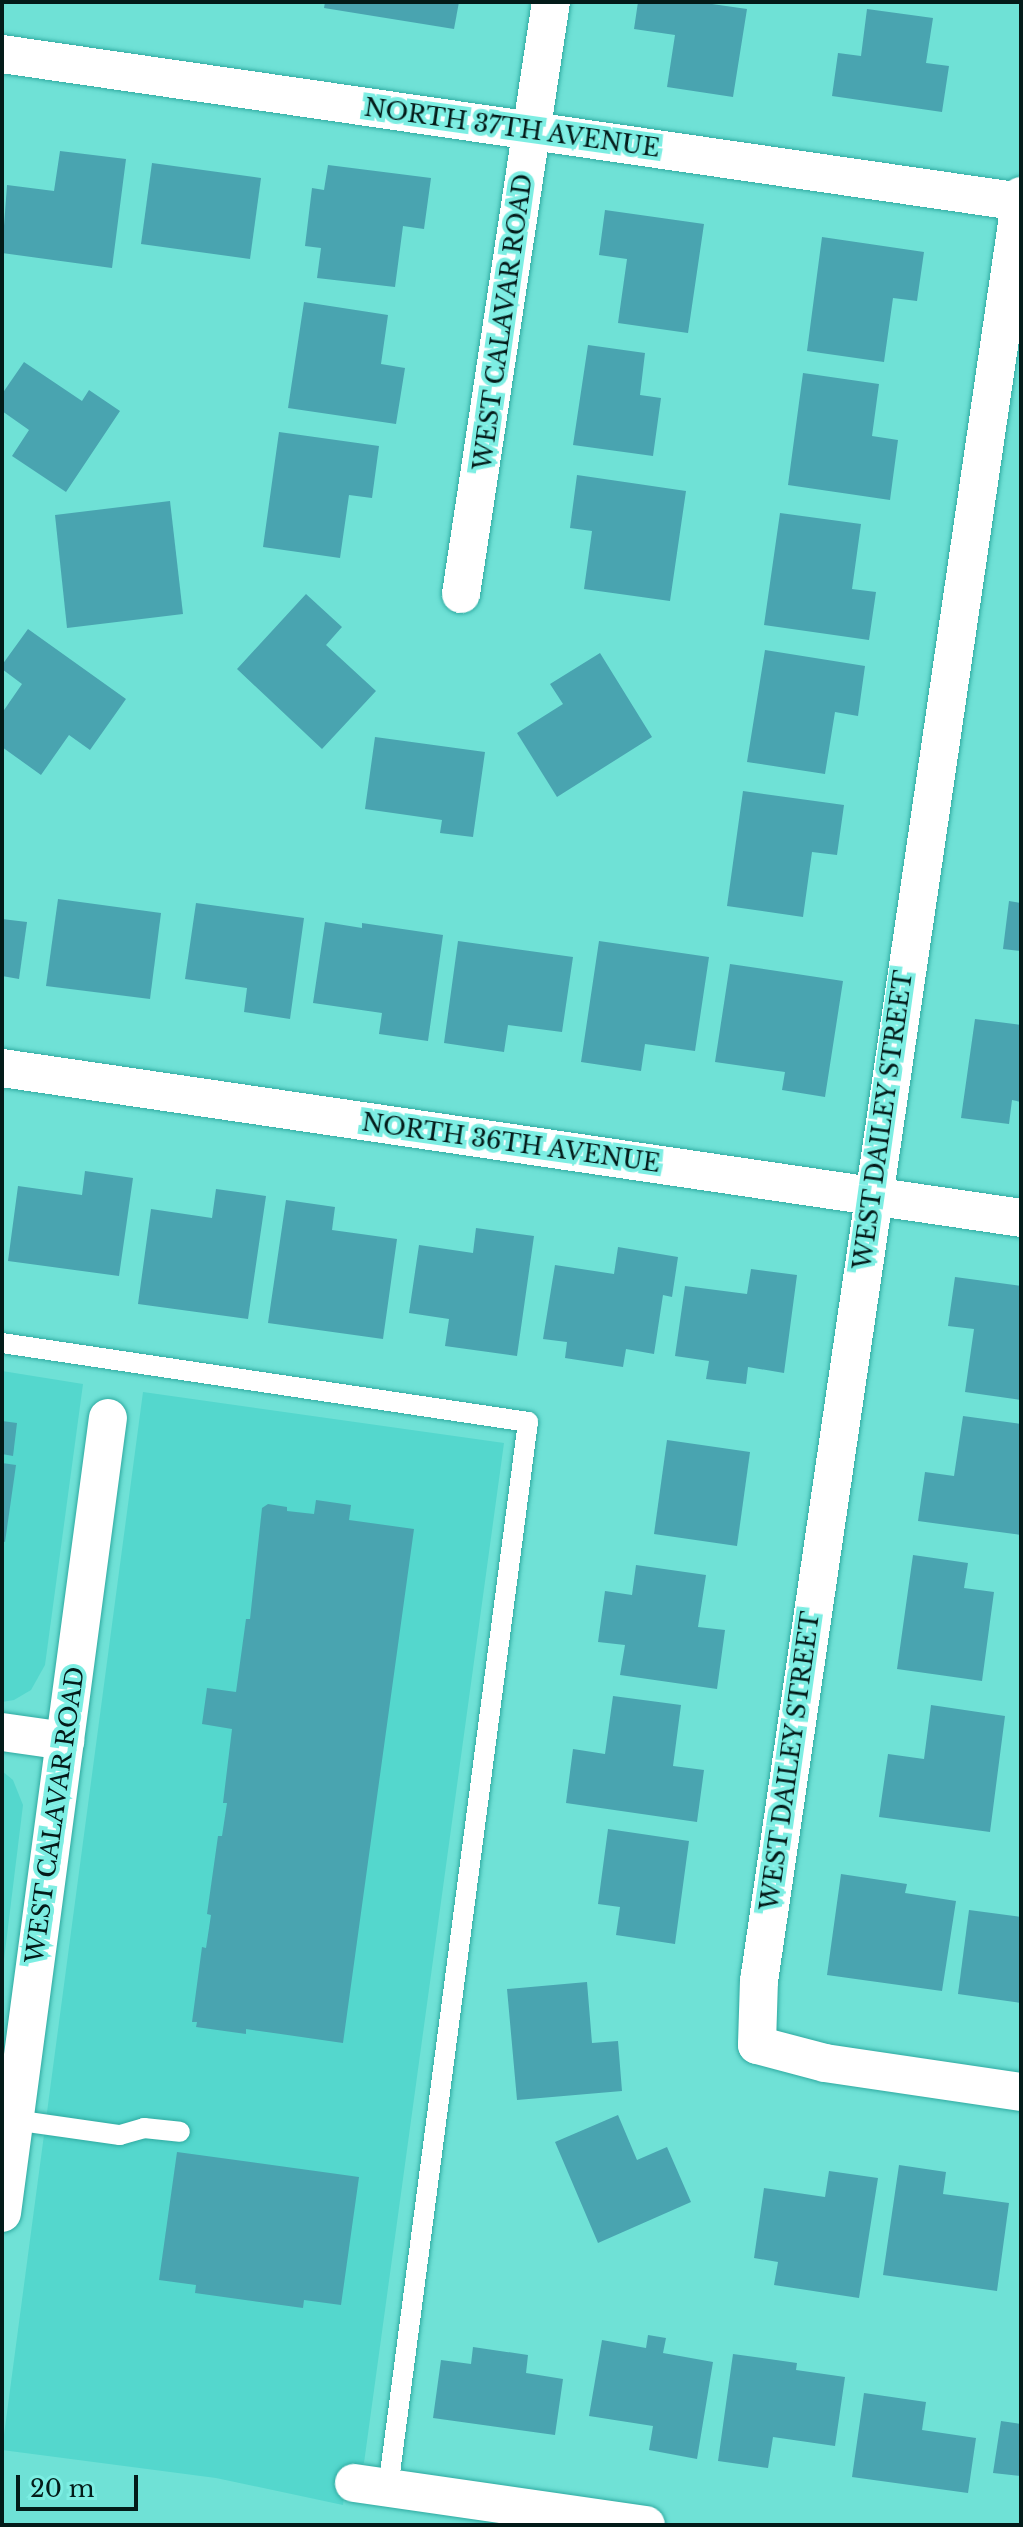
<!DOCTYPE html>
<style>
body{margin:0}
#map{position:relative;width:1023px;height:2527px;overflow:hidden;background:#6fe1d6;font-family:"Libre Baskerville",serif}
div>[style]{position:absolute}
.built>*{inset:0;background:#54d7cd}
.building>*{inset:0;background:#49a4b0}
.roads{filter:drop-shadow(0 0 2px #2faaa1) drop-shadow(0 0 2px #2faaa1)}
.lane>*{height:20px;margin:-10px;padding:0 10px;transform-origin:10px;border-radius:10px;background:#fff}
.street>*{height:38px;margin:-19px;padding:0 19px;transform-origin:19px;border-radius:19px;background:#fff}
span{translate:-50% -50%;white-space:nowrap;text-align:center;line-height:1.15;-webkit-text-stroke:8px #7deee3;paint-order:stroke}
.street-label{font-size:24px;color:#031b19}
.frame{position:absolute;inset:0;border:4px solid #031b19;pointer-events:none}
.scale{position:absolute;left:16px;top:2475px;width:122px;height:36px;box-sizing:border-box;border:4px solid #031b19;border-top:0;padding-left:10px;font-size:24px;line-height:28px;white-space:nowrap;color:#031b19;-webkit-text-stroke:6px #7deee3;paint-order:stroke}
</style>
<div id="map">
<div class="built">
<div style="clip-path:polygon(2px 1371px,83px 1384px,45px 1665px,31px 1690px,14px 1700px,2px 1702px)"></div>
<div style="clip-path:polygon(143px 1392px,504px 1443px,364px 2463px,347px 2469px,343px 2505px,216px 2478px,2px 2450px)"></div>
<div style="clip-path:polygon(2px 1771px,13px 1780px,23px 1805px,2px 1976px)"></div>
</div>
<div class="building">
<div style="clip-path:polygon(325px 2px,459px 2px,454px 29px,324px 8px)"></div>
<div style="clip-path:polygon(638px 2px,698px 2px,747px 9px,733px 97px,667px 87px,675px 35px,634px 29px)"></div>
<div style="clip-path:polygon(867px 9px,933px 18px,926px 63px,949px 66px,942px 112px,832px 96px,838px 53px,861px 56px)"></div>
<div style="clip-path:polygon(60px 151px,126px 159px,112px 268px,2px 253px,7px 185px,54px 191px)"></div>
<div style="clip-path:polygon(152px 163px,261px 178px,250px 259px,141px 244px)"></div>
<div style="clip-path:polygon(328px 165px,431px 178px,424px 229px,403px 226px,395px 287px,317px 278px,321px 248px,305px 246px,312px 188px,324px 190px)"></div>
<div style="clip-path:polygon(605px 210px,704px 224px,688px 333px,618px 323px,627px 259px,599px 255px)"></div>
<div style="clip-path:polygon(822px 237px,924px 252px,917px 301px,893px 298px,884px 362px,807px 351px)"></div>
<div style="clip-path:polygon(304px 302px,388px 315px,381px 364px,405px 368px,396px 424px,288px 408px)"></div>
<div style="clip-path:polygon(588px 345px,645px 353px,640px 395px,661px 398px,653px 456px,573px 445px)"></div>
<div style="clip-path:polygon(24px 362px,82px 401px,89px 390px,120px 411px,66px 492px,12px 456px,29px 430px,2px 411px,2px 394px)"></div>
<div style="clip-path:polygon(803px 373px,879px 384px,872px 436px,898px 440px,890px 500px,788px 485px)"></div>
<div style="clip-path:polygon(279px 432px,379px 446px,372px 498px,349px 495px,340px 558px,263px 547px)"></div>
<div style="clip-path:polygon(577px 475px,686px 491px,670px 601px,584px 589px,592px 531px,570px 528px)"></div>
<div style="clip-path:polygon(170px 501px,183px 614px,67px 628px,55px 515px)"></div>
<div style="clip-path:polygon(780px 513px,861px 524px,852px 589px,876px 592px,869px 640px,764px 625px)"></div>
<div style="clip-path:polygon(306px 594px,342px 627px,326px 645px,376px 691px,322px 749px,237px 669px)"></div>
<div style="clip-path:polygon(28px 629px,126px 699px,90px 750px,69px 735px,41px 775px,2px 747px,2px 713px,22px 684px,2px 669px,2px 665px)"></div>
<div style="clip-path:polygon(765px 650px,865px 666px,858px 716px,835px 712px,825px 774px,747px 762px)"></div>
<div style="clip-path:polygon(600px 653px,652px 737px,557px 797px,517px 733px,563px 704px,550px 684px)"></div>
<div style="clip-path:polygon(375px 737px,485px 752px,473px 837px,440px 833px,442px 820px,365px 809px)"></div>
<div style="clip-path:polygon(743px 791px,844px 805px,837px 855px,812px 852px,803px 917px,727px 906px)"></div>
<div style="clip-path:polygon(58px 899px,161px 913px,150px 999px,46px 986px)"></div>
<div style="clip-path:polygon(1009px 901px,1021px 903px,1021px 951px,1003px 949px)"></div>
<div style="clip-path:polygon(196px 903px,304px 918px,290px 1019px,244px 1012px,247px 988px,185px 979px)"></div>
<div style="clip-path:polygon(2px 919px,27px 922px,19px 979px,2px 976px)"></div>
<div style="clip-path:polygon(325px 922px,362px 928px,362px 923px,443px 935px,428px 1041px,379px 1034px,382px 1013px,313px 1003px)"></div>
<div style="clip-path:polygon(458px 941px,573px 957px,562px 1032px,508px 1025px,504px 1052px,444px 1043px)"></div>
<div style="clip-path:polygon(599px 941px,709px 957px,695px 1051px,645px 1044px,641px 1071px,581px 1062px)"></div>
<div style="clip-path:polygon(730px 964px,843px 981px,825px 1097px,782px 1090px,785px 1072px,715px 1062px)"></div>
<div style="clip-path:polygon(975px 1019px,1021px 1025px,1021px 1102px,1012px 1100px,1009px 1124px,961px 1118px)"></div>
<div style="clip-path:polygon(85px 1171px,133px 1178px,119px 1276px,8px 1261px,18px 1186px,82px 1195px)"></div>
<div style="clip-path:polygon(216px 1189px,266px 1196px,248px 1319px,138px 1304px,151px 1209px,212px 1218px)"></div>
<div style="clip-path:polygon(286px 1200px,335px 1207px,332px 1230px,397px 1239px,383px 1339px,268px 1323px)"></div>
<div style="clip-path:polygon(476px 1228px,534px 1236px,517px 1356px,445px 1346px,449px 1319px,409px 1313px,419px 1245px,473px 1253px)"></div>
<div style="clip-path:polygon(618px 1247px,678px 1257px,672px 1297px,663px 1295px,654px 1354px,626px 1349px,623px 1367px,565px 1358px,567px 1342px,543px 1339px,555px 1265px,614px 1274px)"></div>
<div style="clip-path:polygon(751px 1269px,797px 1275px,784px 1373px,748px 1367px,746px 1384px,706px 1379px,709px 1361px,675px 1356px,685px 1286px,747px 1294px)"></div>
<div style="clip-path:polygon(955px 1277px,1021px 1286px,1021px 1400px,965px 1392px,974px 1329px,948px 1326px)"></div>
<div style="clip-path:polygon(963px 1416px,1021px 1424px,1021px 1535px,918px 1521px,925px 1472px,954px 1476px)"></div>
<div style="clip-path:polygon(2px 1421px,17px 1423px,13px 1456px,2px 1454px)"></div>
<div style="clip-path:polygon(667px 1440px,750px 1452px,737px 1546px,654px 1534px)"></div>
<div style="clip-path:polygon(2px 1463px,16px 1465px,5px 1542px,2px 1541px)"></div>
<div style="clip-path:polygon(316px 1500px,351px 1505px,349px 1520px,414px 1529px,343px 2043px,246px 2029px,246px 2034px,196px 2027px,197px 2022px,192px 2022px,202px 1947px,206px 1948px,211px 1915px,207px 1914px,218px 1836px,222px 1836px,227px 1803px,223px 1803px,232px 1729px,202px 1724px,207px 1688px,236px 1692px,246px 1619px,250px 1619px,262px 1508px,268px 1504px,287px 1507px,287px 1511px,314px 1514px)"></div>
<div style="clip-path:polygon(913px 1555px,968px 1563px,964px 1588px,994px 1592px,982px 1681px,897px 1669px)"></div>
<div style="clip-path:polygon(636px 1565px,706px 1575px,698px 1627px,725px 1630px,717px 1689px,620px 1675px,625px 1645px,598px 1642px,605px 1591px,632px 1595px)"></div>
<div style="clip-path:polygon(613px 1696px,681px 1705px,673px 1766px,704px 1770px,697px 1822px,566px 1803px,573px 1749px,605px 1754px)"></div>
<div style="clip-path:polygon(931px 1705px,1005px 1716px,990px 1832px,879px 1817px,888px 1754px,924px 1759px)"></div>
<div style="clip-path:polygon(608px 1829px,689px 1841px,675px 1944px,616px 1935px,620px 1907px,598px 1904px)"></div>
<div style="clip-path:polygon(841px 1874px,907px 1884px,905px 1893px,956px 1901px,942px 1991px,827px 1975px)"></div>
<div style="clip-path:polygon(969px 1910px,1021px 1917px,1021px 2003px,958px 1994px)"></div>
<div style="clip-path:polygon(587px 1982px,592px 2043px,618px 2041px,622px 2091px,517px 2100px,507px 1989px)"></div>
<div style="clip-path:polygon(618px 2115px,637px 2160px,667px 2147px,691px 2202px,598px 2243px,555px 2142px)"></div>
<div style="clip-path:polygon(177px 2152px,359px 2177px,341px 2305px,304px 2300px,303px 2308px,195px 2293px,196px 2285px,159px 2280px)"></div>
<div style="clip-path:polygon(899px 2165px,946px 2172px,943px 2194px,1009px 2203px,997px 2291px,883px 2275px)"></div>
<div style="clip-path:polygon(829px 2171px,878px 2178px,859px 2298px,774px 2285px,778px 2262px,754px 2258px,764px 2188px,825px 2197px)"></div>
<div style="clip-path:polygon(648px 2335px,666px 2338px,663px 2353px,713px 2362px,697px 2459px,649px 2450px,653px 2426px,589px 2416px,602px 2340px,646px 2348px)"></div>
<div style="clip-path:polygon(473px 2347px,528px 2355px,526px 2373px,563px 2379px,555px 2435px,433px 2418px,441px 2360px,471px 2364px)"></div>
<div style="clip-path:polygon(733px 2354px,797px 2363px,796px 2370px,845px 2377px,835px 2446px,773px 2437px,768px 2468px,718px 2461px)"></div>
<div style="clip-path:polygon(864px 2393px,926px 2402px,922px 2430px,976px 2438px,968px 2493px,852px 2477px)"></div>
<div style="clip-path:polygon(1001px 2421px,1021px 2424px,1021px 2476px,993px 2473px)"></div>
</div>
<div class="roads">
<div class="lane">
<div style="left:2px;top:1343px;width:532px;rotate:8.54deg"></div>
<div style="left:528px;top:1422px;width:1075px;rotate:97.48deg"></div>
<div style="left:14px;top:2120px;width:107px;rotate:8.1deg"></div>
<div style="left:120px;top:2135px;width:25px;rotate:-16deg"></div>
<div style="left:144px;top:2128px;width:36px;rotate:6deg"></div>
</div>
<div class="street">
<div style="left:2px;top:54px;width:1030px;rotate:8.26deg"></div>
<div style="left:1021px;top:196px;width:1803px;rotate:98.35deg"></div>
<div style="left:759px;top:1980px;width:65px;rotate:91.8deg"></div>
<div style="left:757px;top:2045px;width:70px;rotate:14.8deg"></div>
<div style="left:825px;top:2063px;width:198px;rotate:8.4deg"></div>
<div style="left:461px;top:594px;width:599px;rotate:-81.36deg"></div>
<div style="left:2px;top:1068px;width:1030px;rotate:8.37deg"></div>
<div style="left:2px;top:1732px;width:64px;rotate:8.1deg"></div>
<div style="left:2px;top:2213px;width:802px;rotate:-82.41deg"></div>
<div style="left:354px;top:2483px;width:295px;rotate:8.2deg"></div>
</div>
</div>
<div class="street-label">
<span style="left:512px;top:128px;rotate:8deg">NORTH 37TH AVENUE</span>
<span style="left:503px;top:322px;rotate:-82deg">WEST CALAVAR ROAD</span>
<span style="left:883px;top:1120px;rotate:-82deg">WEST DAILEY STREET</span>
<span style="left:511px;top:1143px;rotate:8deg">NORTH 36TH AVENUE</span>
<span style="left:790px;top:1761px;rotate:-82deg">WEST DAILEY STREET</span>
<span style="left:55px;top:1815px;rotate:-82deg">WEST CALAVAR ROAD</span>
</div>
<div class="frame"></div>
<div class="scale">20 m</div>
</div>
